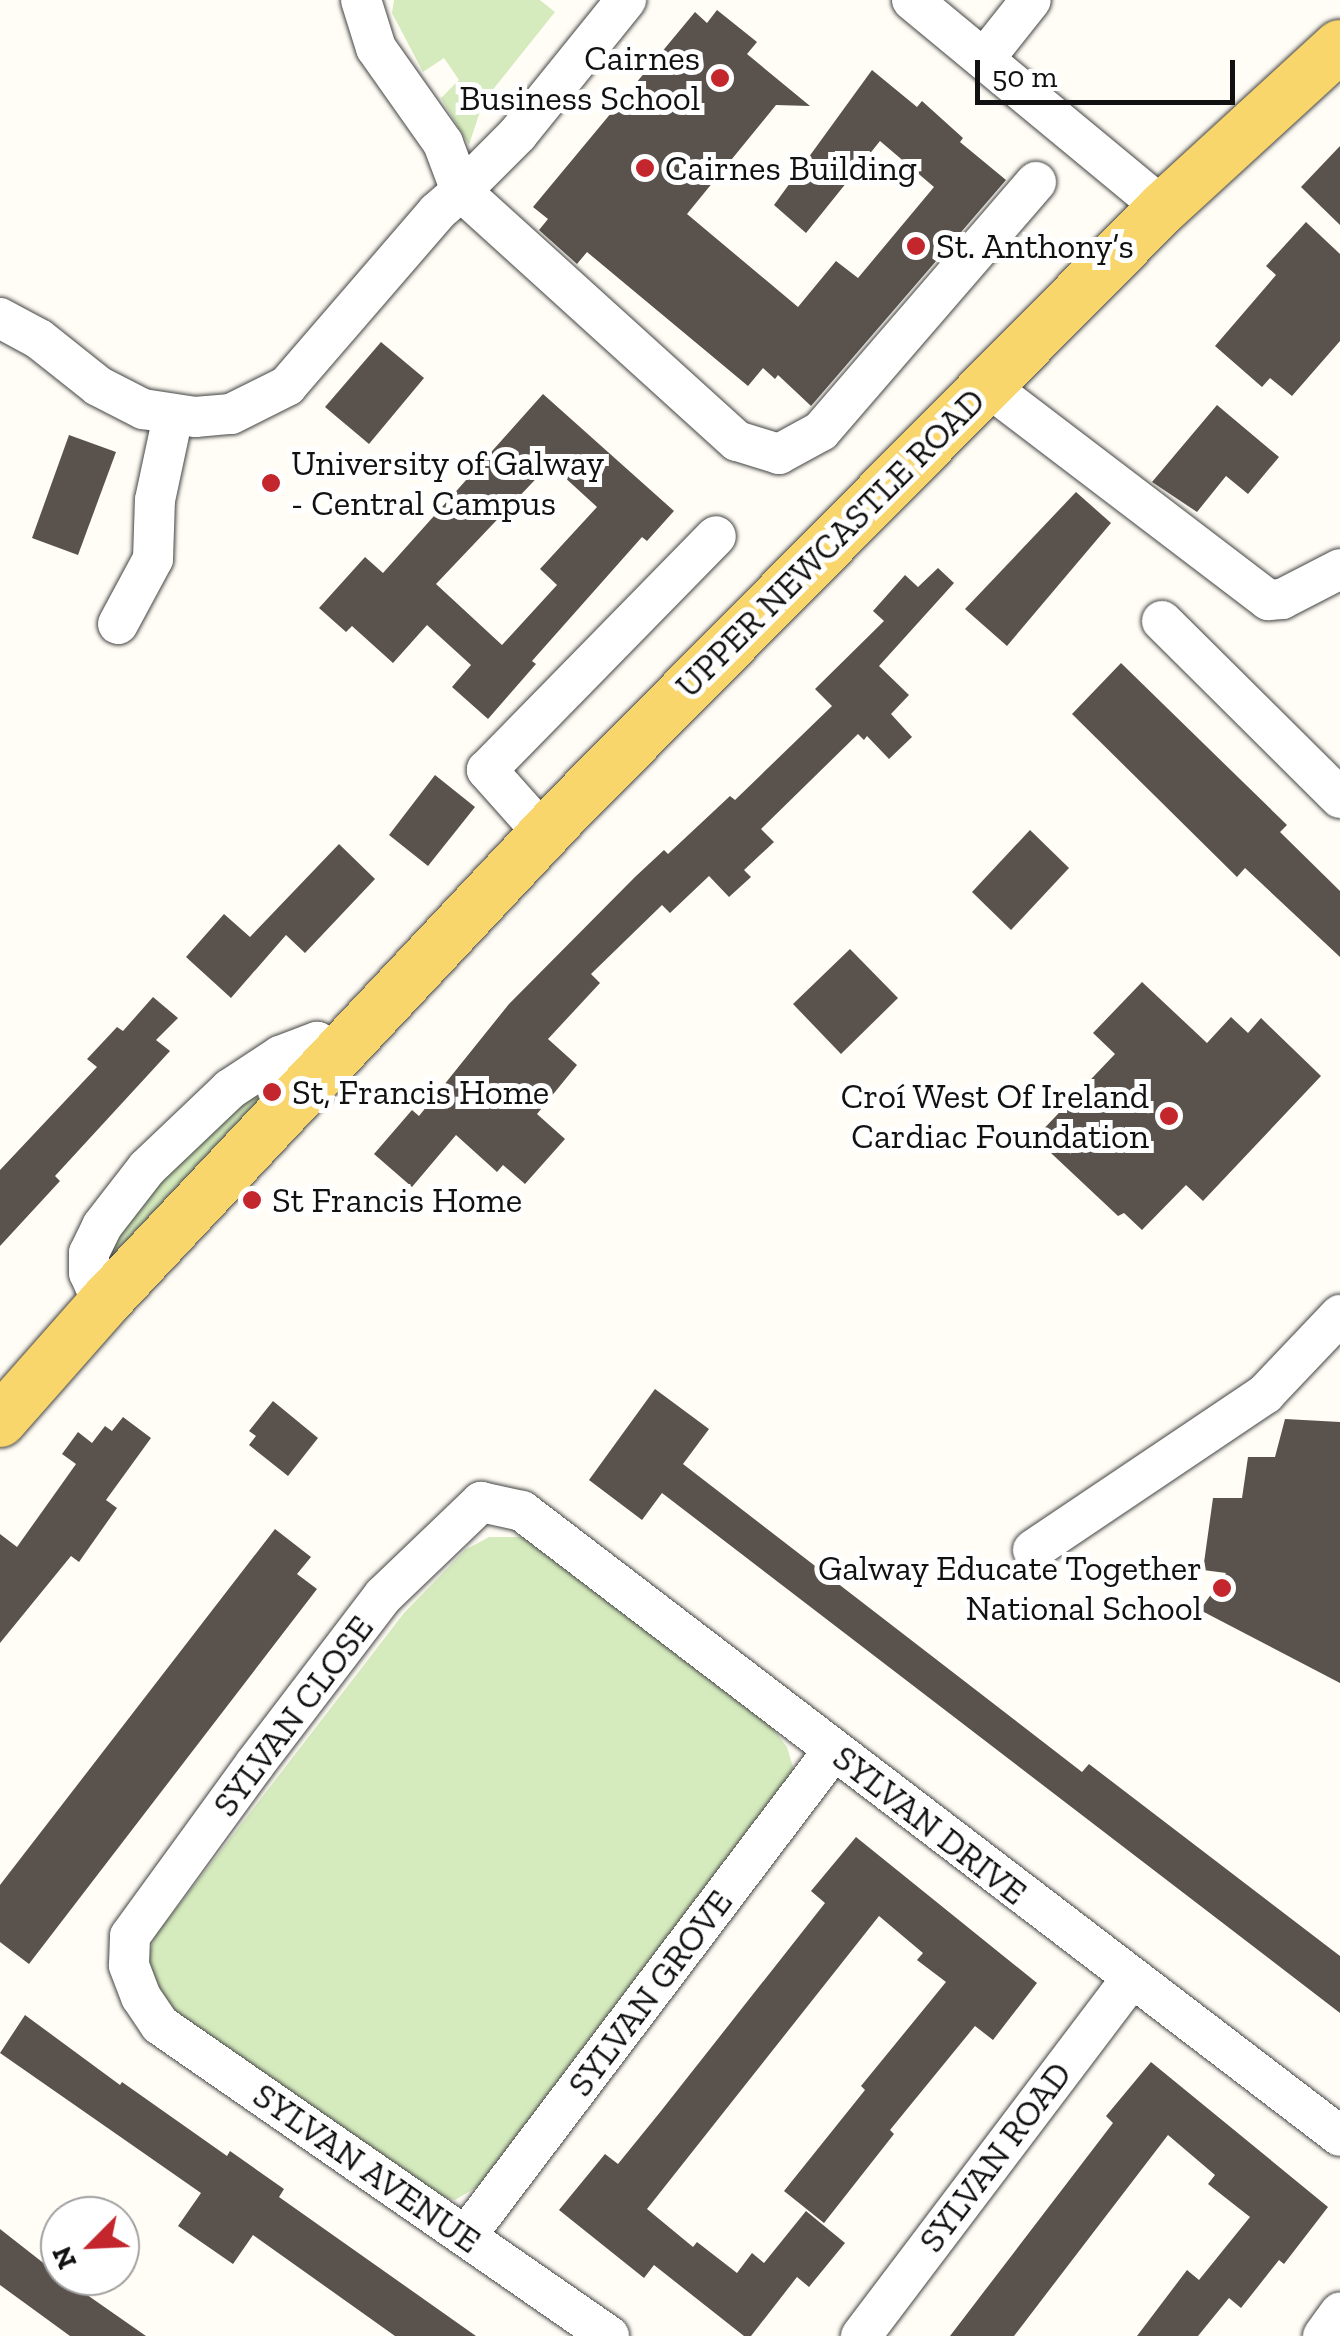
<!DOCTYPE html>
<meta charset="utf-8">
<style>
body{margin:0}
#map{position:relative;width:1340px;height:2336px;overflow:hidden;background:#fffdf5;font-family:"Zilla Slab",serif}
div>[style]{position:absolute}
.green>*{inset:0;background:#d5ebbd}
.building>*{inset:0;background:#5a524d}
.roads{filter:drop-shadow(0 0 2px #444) drop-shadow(0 0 2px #444)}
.minor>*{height:40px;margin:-20px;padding:0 20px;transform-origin:20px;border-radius:20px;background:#fff}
.major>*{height:52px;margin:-26px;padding:0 26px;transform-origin:26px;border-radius:26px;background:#f9d66b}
.dots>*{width:28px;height:28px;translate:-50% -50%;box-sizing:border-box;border:5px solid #fff;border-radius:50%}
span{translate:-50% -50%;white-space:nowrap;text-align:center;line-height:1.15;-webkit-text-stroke:10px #fff;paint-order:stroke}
.poi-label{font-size:35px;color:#111}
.right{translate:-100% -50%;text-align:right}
.left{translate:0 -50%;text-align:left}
.street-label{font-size:35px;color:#111}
.north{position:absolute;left:40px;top:2196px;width:100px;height:100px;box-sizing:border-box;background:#fff;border:2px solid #a0a0a0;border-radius:50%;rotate:246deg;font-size:28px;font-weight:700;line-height:40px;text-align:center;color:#111}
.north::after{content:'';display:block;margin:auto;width:35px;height:45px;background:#c4262e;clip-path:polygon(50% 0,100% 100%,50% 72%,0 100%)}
.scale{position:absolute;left:975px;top:60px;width:260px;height:45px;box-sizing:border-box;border:5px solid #111;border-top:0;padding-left:12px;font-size:30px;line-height:35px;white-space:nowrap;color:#111;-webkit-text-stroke:8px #fff;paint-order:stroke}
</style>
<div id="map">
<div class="green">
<div style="clip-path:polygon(394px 0,540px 0,555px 12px,483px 102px,469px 145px,441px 98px,459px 80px,444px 58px,423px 72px,392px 13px)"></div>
<div style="clip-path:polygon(289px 1073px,104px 1267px,101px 1257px,210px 1120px)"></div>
<div style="clip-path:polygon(489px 1537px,526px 1537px,770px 1725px,787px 1747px,796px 1777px,492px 2178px,455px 2200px,440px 2196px,172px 2009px,156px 1984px,148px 1957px,155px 1936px,404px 1613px,465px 1550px)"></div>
</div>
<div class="building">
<div style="clip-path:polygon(717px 10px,757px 42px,747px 54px,810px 106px,776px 105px,687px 214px,798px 307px,836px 261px,858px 278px,934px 187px,880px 141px,806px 233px,774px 205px,872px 70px,917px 107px,922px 101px,963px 138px,960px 142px,1006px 180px,811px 406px,778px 375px,775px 379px,763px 368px,748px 386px,587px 252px,577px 264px,539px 230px,548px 219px,533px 207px,695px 12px,707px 23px)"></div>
<div style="clip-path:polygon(1340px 146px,1340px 225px,1301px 187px)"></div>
<div style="clip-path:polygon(1306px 222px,1340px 254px,1340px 341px,1292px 396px,1270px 378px,1262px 387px,1215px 346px,1276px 275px,1266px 266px)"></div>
<div style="clip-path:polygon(381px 342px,424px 378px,369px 444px,325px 407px)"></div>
<div style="clip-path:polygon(evenodd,543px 394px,674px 511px,647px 541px,642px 537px,532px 661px,536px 664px,488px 719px,452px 687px,471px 665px,427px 625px,393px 663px,352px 626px,346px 632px,319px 608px,365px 557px,383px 573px,543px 394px,550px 464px,597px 507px,540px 569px,557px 585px,502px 645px,436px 584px,550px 464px)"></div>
<div style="clip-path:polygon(1217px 405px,1279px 457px,1248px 494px,1226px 476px,1197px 512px,1152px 482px)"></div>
<div style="clip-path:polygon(69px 435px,116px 452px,78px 555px,32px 538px)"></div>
<div style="clip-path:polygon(1076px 492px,1111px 523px,1007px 646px,965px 609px)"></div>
<div style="clip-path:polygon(938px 568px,954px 583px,879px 666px,909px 695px,891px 714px,912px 737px,889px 759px,867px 736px,864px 740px,858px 734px,761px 829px,774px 842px,744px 870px,751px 877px,729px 897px,709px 876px,670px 913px,662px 905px,591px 974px,600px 983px,548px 1039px,577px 1065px,537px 1114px,565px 1139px,525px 1184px,503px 1165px,497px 1172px,456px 1135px,412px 1187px,374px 1154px,412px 1110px,419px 1116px,509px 1004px,635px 877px,664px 850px,668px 854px,730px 796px,735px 800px,832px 706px,815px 689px,884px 621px,873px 611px,905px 575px,918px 587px)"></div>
<div style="clip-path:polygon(1121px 663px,1287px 825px,1280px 832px,1340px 891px,1340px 957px,1245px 868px,1237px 877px,1072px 714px)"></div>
<div style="clip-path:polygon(435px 775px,475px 807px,428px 866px,389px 835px)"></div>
<div style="clip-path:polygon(1030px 830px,1069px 868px,1011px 930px,972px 892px)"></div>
<div style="clip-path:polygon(339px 844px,375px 879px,305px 953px,286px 935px,231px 998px,186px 957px,224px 914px,250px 937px)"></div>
<div style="clip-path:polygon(850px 949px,898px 998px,841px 1054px,793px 1004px)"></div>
<div style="clip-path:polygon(1142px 982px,1207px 1043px,1231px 1017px,1248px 1033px,1261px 1018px,1321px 1076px,1203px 1201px,1186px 1185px,1142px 1230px,1124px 1213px,1118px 1216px,1035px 1138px,1115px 1054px,1093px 1033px)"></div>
<div style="clip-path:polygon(153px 997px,178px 1018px,156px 1040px,170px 1051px,55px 1176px,60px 1181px,0 1246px,0 1170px,97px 1067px,87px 1059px,117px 1027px,123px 1031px)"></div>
<div style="clip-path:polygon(655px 1389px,709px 1429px,683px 1464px,1082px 1772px,1089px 1764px,1340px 1956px,1340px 2013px,662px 1493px,642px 1520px,589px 1480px)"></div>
<div style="clip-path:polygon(273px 1401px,318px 1438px,288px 1476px,249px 1445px,256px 1436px,249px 1431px)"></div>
<div style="clip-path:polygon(123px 1417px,151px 1438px,106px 1500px,117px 1508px,79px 1562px,71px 1556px,0 1643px,0 1534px,17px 1547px,76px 1464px,62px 1454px,78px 1432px,92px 1443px,105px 1426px,112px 1431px)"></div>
<div style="clip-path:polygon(1285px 1419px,1340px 1422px,1340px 1683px,1200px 1610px,1226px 1573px,1203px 1570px,1213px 1498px,1242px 1498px,1248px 1457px,1275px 1457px)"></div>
<div style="clip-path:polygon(275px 1529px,311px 1557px,297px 1574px,317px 1589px,29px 1964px,0 1942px,0 1885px)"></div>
<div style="clip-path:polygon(856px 1837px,1037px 1983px,993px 2040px,975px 2026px,890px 2130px,894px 2134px,824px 2223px,784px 2191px,865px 2090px,861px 2086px,946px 1982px,917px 1960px,923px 1953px,879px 1916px,647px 2209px,693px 2247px,697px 2242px,737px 2273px,752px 2253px,764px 2263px,806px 2211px,845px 2243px,809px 2287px,797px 2277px,751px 2336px,744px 2336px,654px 2265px,644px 2278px,559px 2210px,605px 2154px,618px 2164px,661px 2111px,825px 1903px,811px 1891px)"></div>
<div style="clip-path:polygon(25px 2015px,120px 2085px,122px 2082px,227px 2156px,230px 2151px,284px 2189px,279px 2197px,476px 2336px,395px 2336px,253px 2235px,233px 2264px,178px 2226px,201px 2193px,0 2053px)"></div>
<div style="clip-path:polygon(1151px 2062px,1328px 2207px,1284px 2264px,1279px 2260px,1241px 2308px,1229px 2298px,1198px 2336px,1137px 2336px,1187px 2270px,1199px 2280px,1250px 2217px,1208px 2184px,1215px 2175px,1168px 2135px,1014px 2336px,950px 2336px,1113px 2123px,1106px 2116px)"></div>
<div style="clip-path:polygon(0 2229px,60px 2276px,146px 2336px,70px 2336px,0 2285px)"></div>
</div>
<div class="roads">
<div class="minor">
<div style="left:626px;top:0;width:172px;rotate:128.9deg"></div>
<div style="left:518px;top:134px;width:81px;rotate:135deg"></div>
<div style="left:461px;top:191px;width:372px;rotate:42.2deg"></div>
<div style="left:737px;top:441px;width:44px;rotate:17.2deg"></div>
<div style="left:779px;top:454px;width:48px;rotate:-28.7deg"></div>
<div style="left:821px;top:431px;width:329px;rotate:-49.2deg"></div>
<div style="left:912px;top:0;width:326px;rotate:39.6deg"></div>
<div style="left:984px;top:59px;width:75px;rotate:-51.5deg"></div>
<div style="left:0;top:318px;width:44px;rotate:28.3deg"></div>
<div style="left:39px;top:339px;width:75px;rotate:38.5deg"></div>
<div style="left:98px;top:386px;width:51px;rotate:27.1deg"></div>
<div style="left:143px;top:409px;width:53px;rotate:8.7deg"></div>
<div style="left:195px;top:417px;width:36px;rotate:-5deg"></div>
<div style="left:231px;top:414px;width:63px;rotate:-26.6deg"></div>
<div style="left:287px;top:386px;width:230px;rotate:-49.2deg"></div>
<div style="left:437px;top:212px;width:32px;rotate:-41deg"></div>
<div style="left:461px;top:191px;width:51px;rotate:-110.6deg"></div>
<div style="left:443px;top:143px;width:116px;rotate:-125.2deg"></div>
<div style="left:376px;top:48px;width:50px;rotate:-107.4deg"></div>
<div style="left:986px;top:385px;width:355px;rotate:37.3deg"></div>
<div style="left:1268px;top:600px;width:14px;rotate:-4deg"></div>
<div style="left:1282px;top:599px;width:65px;rotate:-27.3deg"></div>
<div style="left:1162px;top:621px;width:251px;rotate:44.8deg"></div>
<div style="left:118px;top:624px;width:74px;rotate:-61.7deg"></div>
<div style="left:153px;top:559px;width:59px;rotate:-88.1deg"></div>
<div style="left:155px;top:500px;width:86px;rotate:-77.9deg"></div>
<div style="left:544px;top:834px;width:86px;rotate:-131.7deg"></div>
<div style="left:487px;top:770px;width:327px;rotate:-45.6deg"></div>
<div style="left:103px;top:1304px;width:34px;rotate:-114deg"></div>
<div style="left:89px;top:1273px;width:20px;rotate:-90deg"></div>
<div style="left:89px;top:1253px;width:30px;rotate:-64deg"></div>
<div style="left:102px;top:1226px;width:73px;rotate:-52.2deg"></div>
<div style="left:147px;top:1168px;width:115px;rotate:-43.6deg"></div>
<div style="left:230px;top:1089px;width:60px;rotate:-33.4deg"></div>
<div style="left:280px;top:1056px;width:40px;rotate:-21deg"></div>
<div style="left:317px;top:1042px;width:24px;rotate:36deg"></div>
<div style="left:1033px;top:1550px;width:280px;rotate:-33.9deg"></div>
<div style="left:1265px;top:1394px;width:109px;rotate:-46.5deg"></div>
<div style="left:466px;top:2236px;width:608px;rotate:-52.89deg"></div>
<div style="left:609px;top:2336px;width:546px;rotate:-145.29deg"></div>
<div style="left:160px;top:2025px;width:34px;rotate:-124deg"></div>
<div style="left:141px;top:1997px;width:34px;rotate:-111deg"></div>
<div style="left:129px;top:1965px;width:29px;rotate:-88deg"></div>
<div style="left:130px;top:1936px;width:213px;rotate:-54deg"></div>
<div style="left:255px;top:1764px;width:211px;rotate:-52.7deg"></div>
<div style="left:383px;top:1596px;width:136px;rotate:-43.8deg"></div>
<div style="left:481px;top:1502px;width:42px;rotate:12.4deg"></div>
<div style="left:522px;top:1511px;width:1029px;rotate:37.38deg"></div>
<div style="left:861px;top:2336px;width:448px;rotate:-52.9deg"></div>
<div style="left:1323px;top:2336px;width:29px;rotate:-54deg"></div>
</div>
<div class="major">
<div style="left:0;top:1421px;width:156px;rotate:-48.6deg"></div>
<div style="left:103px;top:1304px;width:673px;rotate:-46.8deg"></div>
<div style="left:564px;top:813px;width:851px;rotate:-45.29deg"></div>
<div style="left:1163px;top:208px;width:240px;rotate:-42.5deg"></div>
</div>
</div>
<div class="dots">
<div style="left:720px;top:78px;background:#c4262e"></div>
<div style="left:645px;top:168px;background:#c4262e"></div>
<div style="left:916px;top:246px;background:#c4262e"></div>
<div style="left:271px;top:483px;background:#c4262e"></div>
<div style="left:272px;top:1092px;background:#c4262e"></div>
<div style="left:1169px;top:1116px;background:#c4262e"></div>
<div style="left:252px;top:1200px;background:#c4262e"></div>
<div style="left:1222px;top:1588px;background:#c4262e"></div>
</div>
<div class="poi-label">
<span class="right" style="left:700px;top:78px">Cairnes<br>Business School</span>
<span class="left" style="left:665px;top:168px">Cairnes Building</span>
<span class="left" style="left:936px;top:246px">St. Anthony’s</span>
<span class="left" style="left:291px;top:483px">University of Galway<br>- Central Campus</span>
<span class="left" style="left:292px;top:1092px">St, Francis Home</span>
<span class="right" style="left:1149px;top:1116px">Croí West Of Ireland<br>Cardiac Foundation</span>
<span class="left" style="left:272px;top:1200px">St Francis Home</span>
<span class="right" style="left:1202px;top:1588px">Galway Educate Together<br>National School</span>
</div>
<div class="street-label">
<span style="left:830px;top:543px;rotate:-45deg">UPPER NEWCASTLE ROAD</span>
<span style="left:293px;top:1716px;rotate:-53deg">SYLVAN CLOSE</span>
<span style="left:930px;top:1825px;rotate:38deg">SYLVAN DRIVE</span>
<span style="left:650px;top:1993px;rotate:-53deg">SYLVAN GROVE</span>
<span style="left:995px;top:2157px;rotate:-53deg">SYLVAN ROAD</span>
<span style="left:367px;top:2168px;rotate:35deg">SYLVAN AVENUE</span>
</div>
<div class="north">N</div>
<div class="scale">50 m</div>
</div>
